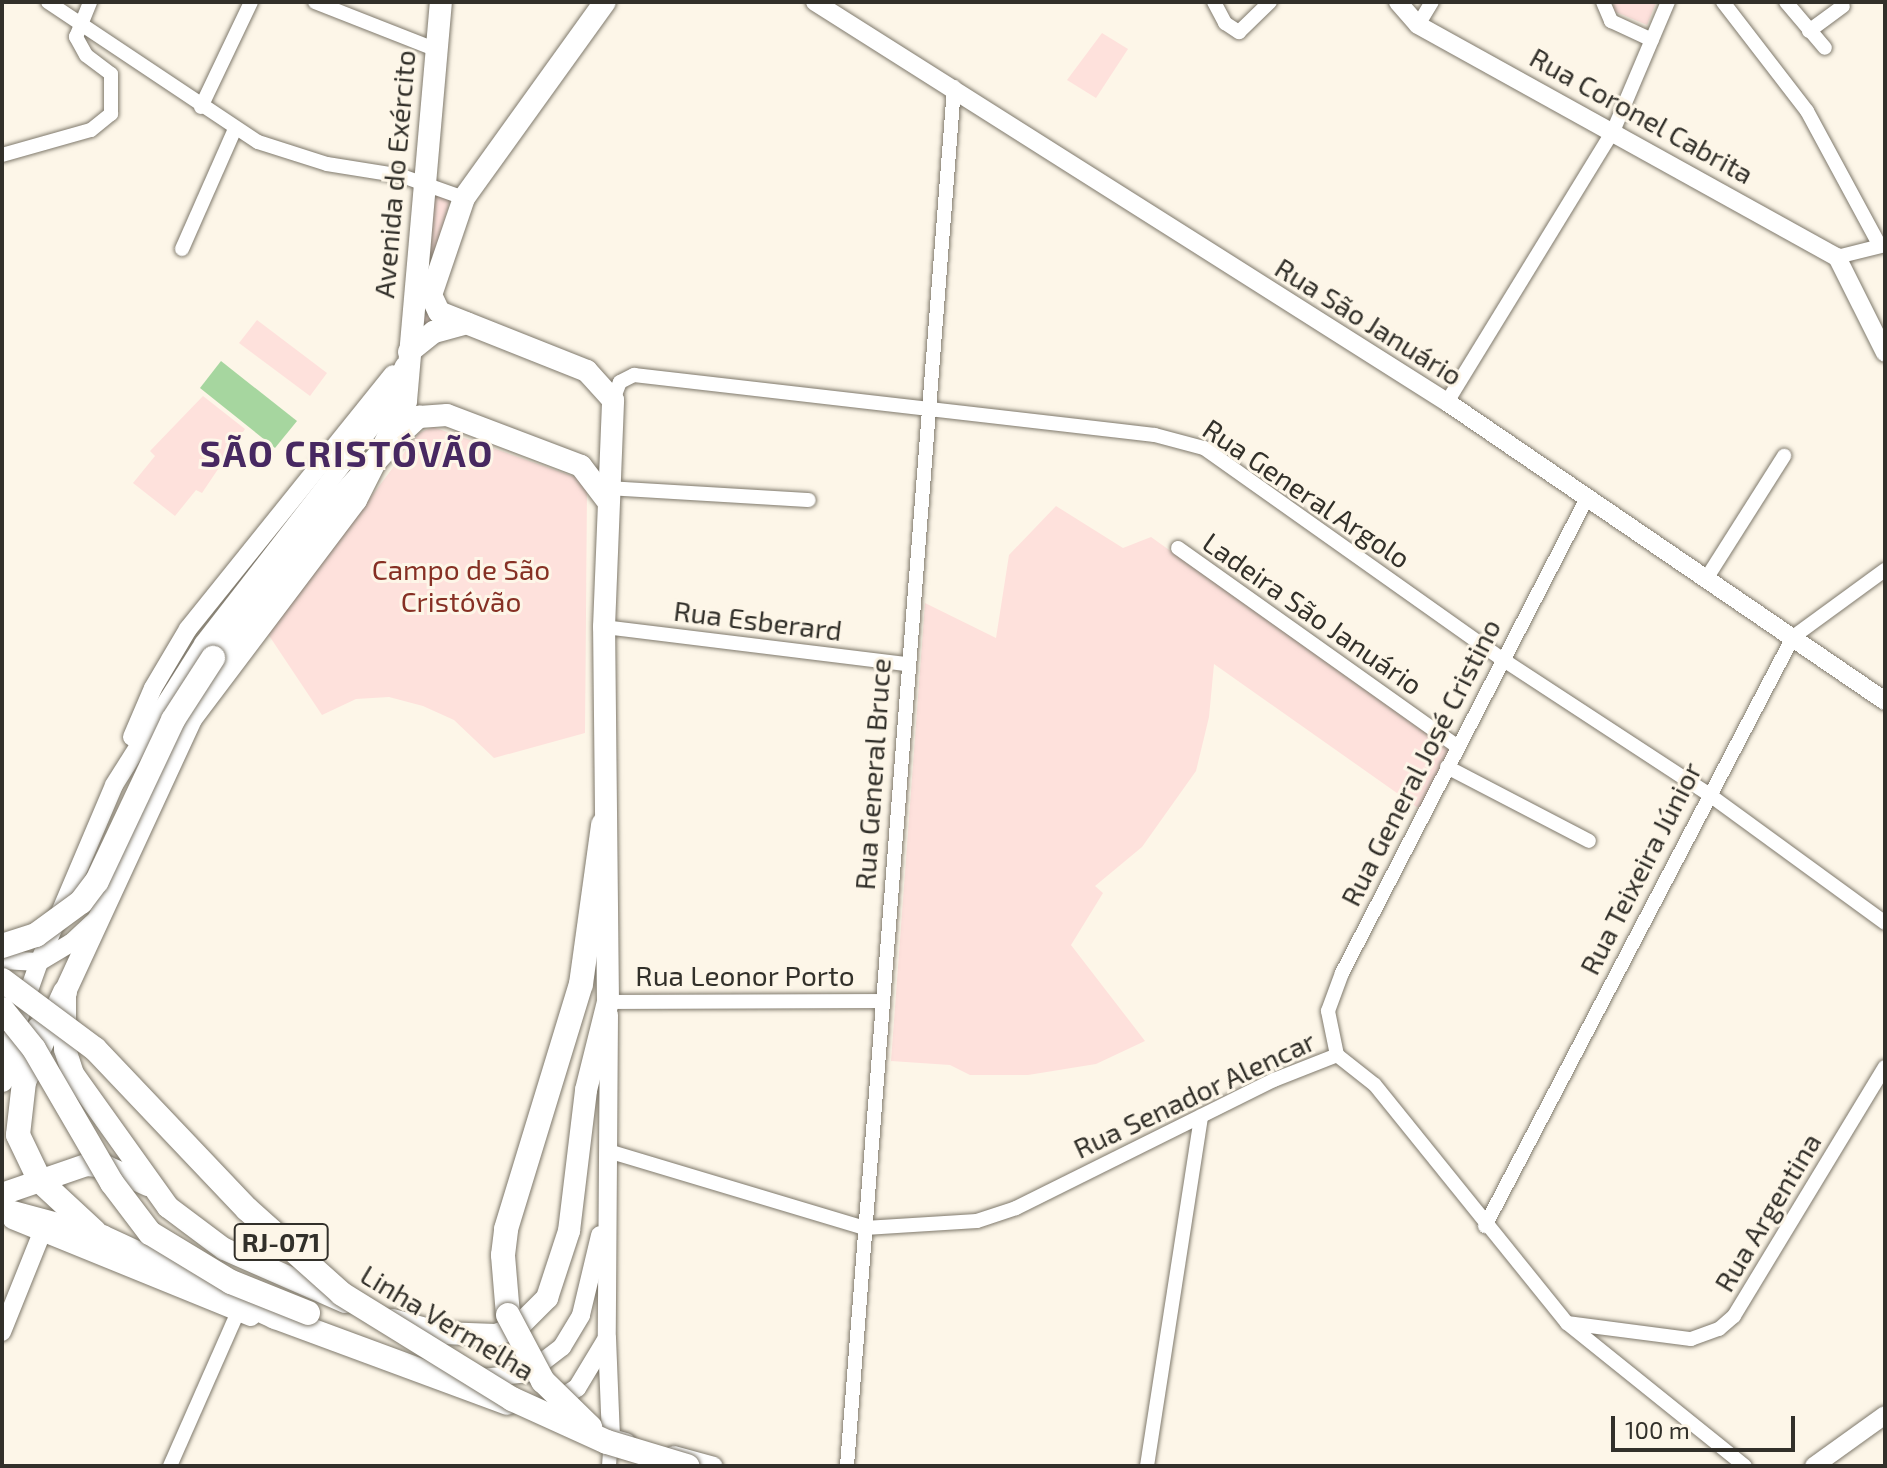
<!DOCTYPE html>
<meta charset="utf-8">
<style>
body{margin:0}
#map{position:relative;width:1887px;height:1468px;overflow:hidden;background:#fdf6e8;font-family:"Exo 2",sans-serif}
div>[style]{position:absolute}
.green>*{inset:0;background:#fee1dc}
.water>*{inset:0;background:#a6d69f}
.roads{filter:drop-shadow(0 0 2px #7f796c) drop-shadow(0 0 2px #7f796c)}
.street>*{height:14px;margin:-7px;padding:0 7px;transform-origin:7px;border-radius:7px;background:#fff}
.secondary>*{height:18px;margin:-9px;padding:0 9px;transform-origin:9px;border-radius:9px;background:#fff}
.primary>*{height:22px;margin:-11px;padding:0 11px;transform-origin:11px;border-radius:11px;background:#fff}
.highway>*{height:24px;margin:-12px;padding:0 12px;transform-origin:12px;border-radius:12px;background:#fff}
.bridges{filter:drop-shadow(0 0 2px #7f796c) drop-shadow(0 0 2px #7f796c)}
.highway-bridge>*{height:24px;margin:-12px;padding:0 12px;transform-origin:12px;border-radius:12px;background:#fff}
span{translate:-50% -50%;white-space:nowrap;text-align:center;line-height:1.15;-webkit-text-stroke:6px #fdf6e8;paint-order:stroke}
.shield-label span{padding:2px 6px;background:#fdf6e8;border:2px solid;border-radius:6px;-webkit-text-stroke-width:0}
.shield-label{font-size:26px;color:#32302a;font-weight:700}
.street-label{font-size:28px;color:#32302a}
.park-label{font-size:28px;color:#863024}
.district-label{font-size:36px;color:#472861;font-weight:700;letter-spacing:2px}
.frame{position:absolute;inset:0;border:4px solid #32302a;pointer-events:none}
.scale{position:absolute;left:1611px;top:1416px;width:184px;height:36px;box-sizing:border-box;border:4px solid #32302a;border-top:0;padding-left:10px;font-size:24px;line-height:28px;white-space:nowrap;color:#32302a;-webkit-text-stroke:6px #fdf6e8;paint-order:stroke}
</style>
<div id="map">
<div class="green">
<div style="clip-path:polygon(1615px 2px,1654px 2px,1656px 3px,1647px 25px,1611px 10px)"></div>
<div style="clip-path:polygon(1102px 33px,1128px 49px,1096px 98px,1067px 80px)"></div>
<div style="clip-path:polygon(435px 193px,450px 200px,423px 295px,431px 327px,420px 333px,420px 295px)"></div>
<div style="clip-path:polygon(257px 320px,327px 373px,310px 396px,239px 343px)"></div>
<div style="clip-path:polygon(203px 396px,245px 429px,202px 493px,196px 490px,175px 516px,133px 483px,155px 456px,150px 451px)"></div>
<div style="clip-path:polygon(433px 427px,578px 478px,587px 491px,585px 733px,494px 758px,454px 720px,423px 706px,389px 697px,356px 699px,322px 715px,268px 634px,419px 433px)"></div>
<div style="clip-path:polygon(1056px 506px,1123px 548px,1151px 537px,1452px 752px,1421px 810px,1214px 664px,1209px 717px,1196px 771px,1142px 847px,1095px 886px,1103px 893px,1071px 945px,1145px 1041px,1096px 1064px,1028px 1075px,970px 1075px,950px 1065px,891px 1061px,925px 603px,996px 638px,1009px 555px)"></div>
</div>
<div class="water">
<div style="clip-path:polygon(221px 361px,297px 421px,275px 448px,200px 388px)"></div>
</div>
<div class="roads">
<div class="street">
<div style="left:48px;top:2px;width:252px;rotate:33.7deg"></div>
<div style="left:258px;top:142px;width:72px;rotate:17.7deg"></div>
<div style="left:327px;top:164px;width:76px;rotate:9.1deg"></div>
<div style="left:402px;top:176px;width:66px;rotate:19.5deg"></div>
<div style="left:315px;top:2px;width:131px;rotate:21.5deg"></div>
<div style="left:1214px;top:2px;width:24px;rotate:62deg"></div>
<div style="left:1225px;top:23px;width:17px;rotate:33deg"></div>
<div style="left:1239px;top:32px;width:43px;rotate:-44.1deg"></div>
<div style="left:1603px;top:2px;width:21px;rotate:67deg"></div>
<div style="left:1611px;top:21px;width:45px;rotate:24.9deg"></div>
<div style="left:1723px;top:2px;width:138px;rotate:52.4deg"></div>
<div style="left:1807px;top:111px;width:153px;rotate:61.6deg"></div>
<div style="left:1786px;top:2px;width:60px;rotate:49.7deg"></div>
<div style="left:1418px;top:25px;width:27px;rotate:-59deg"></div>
<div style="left:1809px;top:31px;width:42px;rotate:-36.3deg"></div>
<div style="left:201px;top:107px;width:116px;rotate:-64.5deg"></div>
<div style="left:2px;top:155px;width:92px;rotate:-15.7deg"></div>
<div style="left:91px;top:130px;width:26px;rotate:-39deg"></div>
<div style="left:111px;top:114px;width:40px;rotate:-90deg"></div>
<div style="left:111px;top:74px;width:31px;rotate:-143deg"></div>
<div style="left:86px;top:55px;width:21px;rotate:-119deg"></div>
<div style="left:76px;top:37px;width:38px;rotate:-68deg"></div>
<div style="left:182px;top:249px;width:131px;rotate:-66.2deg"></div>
<div style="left:1837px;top:257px;width:49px;rotate:-14deg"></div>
<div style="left:613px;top:400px;width:19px;rotate:-69deg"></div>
<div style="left:620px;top:382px;width:16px;rotate:-27deg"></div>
<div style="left:634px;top:375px;width:524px;rotate:6.57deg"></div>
<div style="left:1155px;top:435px;width:51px;rotate:14.9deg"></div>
<div style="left:1204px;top:448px;width:365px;rotate:35.3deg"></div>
<div style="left:1502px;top:659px;width:245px;rotate:33.2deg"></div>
<div style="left:1707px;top:793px;width:220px;rotate:36.1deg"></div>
<div style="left:1447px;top:402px;width:320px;rotate:-58.5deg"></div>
<div style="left:1614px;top:129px;width:138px;rotate:-67deg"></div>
<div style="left:606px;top:488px;width:203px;rotate:3.4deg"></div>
<div style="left:1178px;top:548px;width:344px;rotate:35.4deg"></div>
<div style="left:1706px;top:579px;width:146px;rotate:-57.6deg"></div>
<div style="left:604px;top:627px;width:305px;rotate:7deg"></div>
<div style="left:1447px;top:767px;width:160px;rotate:27.5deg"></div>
<div style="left:608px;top:1002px;width:273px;rotate:-0.2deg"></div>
<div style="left:1337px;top:1055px;width:45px;rotate:-101.6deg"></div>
<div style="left:1328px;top:1011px;width:40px;rotate:-69.8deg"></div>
<div style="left:1342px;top:973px;width:532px;rotate:-62.71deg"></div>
<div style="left:1337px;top:1055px;width:48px;rotate:38.3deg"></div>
<div style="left:1375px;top:1085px;width:306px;rotate:51.1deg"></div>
<div style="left:1567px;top:1323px;width:228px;rotate:38.8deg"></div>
<div style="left:608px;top:1151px;width:268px;rotate:16.7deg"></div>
<div style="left:865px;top:1228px;width:112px;rotate:-3.6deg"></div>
<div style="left:977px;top:1221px;width:41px;rotate:-18.4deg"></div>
<div style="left:1016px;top:1208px;width:288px;rotate:-26.4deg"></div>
<div style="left:1274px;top:1080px;width:68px;rotate:-21.6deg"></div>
<div style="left:1485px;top:1226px;width:665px;rotate:-62.39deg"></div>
<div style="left:1793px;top:637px;width:114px;rotate:-36.1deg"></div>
<div style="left:1567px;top:1323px;width:125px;rotate:7.4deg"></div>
<div style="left:1691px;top:1339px;width:30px;rotate:-20deg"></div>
<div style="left:1719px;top:1329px;width:20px;rotate:-41deg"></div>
<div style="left:1734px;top:1316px;width:291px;rotate:-58.8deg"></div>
<div style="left:170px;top:1466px;width:168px;rotate:-66.2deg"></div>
<div style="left:609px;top:1466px;width:28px;rotate:-86deg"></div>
<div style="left:847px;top:1466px;width:1383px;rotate:-85.56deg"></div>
<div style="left:1147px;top:1466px;width:354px;rotate:-81.2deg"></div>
</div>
<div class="secondary">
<div style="left:815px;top:2px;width:748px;rotate:32.33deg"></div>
<div style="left:1447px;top:402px;width:530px;rotate:34.32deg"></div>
<div style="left:1398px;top:2px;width:30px;rotate:49deg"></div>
<div style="left:1418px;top:25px;width:479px;rotate:29deg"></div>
<div style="left:1837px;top:257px;width:107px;rotate:63.4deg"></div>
<div style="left:132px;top:737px;width:53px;rotate:-66.8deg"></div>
<div style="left:153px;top:688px;width:69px;rotate:-59.3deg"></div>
<div style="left:188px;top:629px;width:327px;rotate:-51.2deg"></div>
<div style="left:2px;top:960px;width:37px;rotate:3deg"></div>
<div style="left:39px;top:962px;width:37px;rotate:-31deg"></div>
<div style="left:71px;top:943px;width:34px;rotate:-43deg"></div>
<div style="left:609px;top:1015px;width:323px;rotate:90.4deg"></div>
<div style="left:607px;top:1338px;width:100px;rotate:87.7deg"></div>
<div style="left:611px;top:1438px;width:16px;rotate:15deg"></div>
<div style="left:2px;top:1066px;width:110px;rotate:-70.4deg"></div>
<div style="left:39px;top:962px;width:192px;rotate:-67deg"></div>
<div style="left:114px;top:785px;width:167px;rotate:-57.7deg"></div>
<div style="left:203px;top:644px;width:297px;rotate:-52.2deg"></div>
<div style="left:385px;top:409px;width:47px;rotate:-66.2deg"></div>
<div style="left:12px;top:1220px;width:258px;rotate:22.1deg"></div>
<div style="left:2px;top:1332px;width:105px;rotate:-68.1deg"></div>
<div style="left:483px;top:1378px;width:45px;rotate:-6.3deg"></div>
<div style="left:528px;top:1373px;width:43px;rotate:-37.4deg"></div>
<div style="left:562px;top:1347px;width:37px;rotate:-59deg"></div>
<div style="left:581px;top:1315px;width:82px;rotate:-76.6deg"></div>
<div style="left:552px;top:1404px;width:30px;rotate:-33deg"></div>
<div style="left:577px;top:1388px;width:58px;rotate:-59deg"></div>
<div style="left:674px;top:1455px;width:41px;rotate:15.4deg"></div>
<div style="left:1814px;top:1466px;width:87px;rotate:-35.7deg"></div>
</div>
<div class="primary">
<div style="left:409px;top:352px;width:32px;rotate:-39deg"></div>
<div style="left:434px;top:332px;width:34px;rotate:-15deg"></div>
<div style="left:395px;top:439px;width:33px;rotate:-43deg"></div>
<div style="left:419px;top:417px;width:28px;rotate:-4deg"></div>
<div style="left:447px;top:415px;width:143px;rotate:20.8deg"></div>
<div style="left:581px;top:466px;width:41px;rotate:52.9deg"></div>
<div style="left:2px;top:1081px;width:64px;rotate:-55.8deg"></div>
<div style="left:2px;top:1194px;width:89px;rotate:-19deg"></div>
<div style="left:86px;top:1165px;width:21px;rotate:5deg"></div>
<div style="left:107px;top:1167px;width:45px;rotate:23.7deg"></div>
<div style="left:345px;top:1302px;width:132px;rotate:-156.3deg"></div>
<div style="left:224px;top:1249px;width:70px;rotate:-143.1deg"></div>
<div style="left:168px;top:1207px;width:163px;rotate:-125.5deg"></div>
<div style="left:73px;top:1074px;width:26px;rotate:-108deg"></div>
<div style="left:65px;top:1049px;width:57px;rotate:-90deg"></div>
<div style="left:65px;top:992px;width:301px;rotate:-65.2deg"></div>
<div style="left:191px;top:719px;width:274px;rotate:-53deg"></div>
<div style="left:356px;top:500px;width:111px;rotate:-63.2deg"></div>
<div style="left:406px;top:401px;width:401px;rotate:-85deg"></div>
<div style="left:392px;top:1320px;width:51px;rotate:14.9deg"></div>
<div style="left:441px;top:1333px;width:55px;rotate:2.1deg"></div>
<div style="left:496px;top:1335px;width:25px;rotate:-21deg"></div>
<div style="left:519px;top:1326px;width:40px;rotate:-45deg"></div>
<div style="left:547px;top:1298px;width:71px;rotate:-71.8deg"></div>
<div style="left:569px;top:1231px;width:142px;rotate:-83.1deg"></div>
<div style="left:586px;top:1090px;width:91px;rotate:-76deg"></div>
<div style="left:608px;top:1002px;width:375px;rotate:-90.6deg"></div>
<div style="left:604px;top:627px;width:227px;rotate:-87.7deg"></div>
<div style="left:613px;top:400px;width:39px;rotate:-132deg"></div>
<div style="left:587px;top:371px;width:159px;rotate:-158.3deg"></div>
<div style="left:439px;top:312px;width:19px;rotate:-115deg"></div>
<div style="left:431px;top:295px;width:102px;rotate:-71.2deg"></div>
<div style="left:464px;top:198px;width:241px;rotate:-54.3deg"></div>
</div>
<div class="highway">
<div style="left:213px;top:658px;width:177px;rotate:-51.9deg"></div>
<div style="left:322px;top:519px;width:91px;rotate:-47.7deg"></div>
<div style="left:65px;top:992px;width:99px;rotate:114.5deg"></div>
<div style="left:24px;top:1082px;width:53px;rotate:96.5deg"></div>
<div style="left:18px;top:1135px;width:51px;rotate:64.4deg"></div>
<div style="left:40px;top:1181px;width:74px;rotate:42.8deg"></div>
<div style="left:2px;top:1210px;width:104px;rotate:15.1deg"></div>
<div style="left:102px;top:1237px;width:191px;rotate:24.8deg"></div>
<div style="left:275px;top:1317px;width:247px;rotate:20.3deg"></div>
<div style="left:508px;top:1315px;width:60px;rotate:-94.8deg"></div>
<div style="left:503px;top:1255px;width:26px;rotate:-83deg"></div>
<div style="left:506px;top:1229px;width:256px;rotate:-73deg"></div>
<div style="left:581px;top:984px;width:161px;rotate:-82.1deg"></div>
</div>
</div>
<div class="bridges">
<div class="highway-bridge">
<div style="left:2px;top:946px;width:36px;rotate:-18deg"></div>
<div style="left:36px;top:935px;width:56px;rotate:-36.3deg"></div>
<div style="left:81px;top:902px;width:26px;rotate:-53deg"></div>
<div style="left:97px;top:881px;width:178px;rotate:-64.7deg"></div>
<div style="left:173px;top:720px;width:74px;rotate:-57.2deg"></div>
<div style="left:2px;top:980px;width:116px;rotate:36.6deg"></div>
<div style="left:95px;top:1049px;width:221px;rotate:46.5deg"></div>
<div style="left:247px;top:1209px;width:127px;rotate:41.8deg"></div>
<div style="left:342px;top:1294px;width:200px;rotate:31.7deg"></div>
<div style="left:512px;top:1399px;width:104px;rotate:24.4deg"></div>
<div style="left:607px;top:1442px;width:84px;rotate:16.7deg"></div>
<div style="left:2px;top:1009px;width:51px;rotate:51.3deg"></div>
<div style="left:34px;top:1049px;width:155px;rotate:59.8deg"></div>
<div style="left:112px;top:1183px;width:63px;rotate:52.8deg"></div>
<div style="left:150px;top:1233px;width:95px;rotate:31.2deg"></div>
<div style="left:231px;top:1282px;width:83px;rotate:21.9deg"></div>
<div style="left:508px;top:1315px;width:75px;rotate:62.1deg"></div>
<div style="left:543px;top:1381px;width:66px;rotate:44.4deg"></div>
</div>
</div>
<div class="shield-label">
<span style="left:281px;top:1242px">RJ-071</span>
</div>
<div class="street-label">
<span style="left:1642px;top:115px;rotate:29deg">Rua Coronel Cabrita</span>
<span style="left:394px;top:174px;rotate:-85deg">Avenida do Exército</span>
<span style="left:1369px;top:321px;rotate:32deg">Rua São Januário</span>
<span style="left:1307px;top:493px;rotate:34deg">Rua General Argolo</span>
<span style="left:1313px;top:613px;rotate:35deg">Ladeira São Januário</span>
<span style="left:758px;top:620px;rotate:7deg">Rua Esberard</span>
<span style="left:1420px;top:762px;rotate:-63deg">Rua General José Cristino</span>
<span style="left:872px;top:774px;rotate:-86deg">Rua General Bruce</span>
<span style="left:1640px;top:868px;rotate:-63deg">Rua Teixeira Júnior</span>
<span style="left:745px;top:975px">Rua Leonor Porto</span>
<span style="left:1194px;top:1094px;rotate:-25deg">Rua Senador Alencar</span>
<span style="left:1767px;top:1212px;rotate:-59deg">Rua Argentina</span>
<span style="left:448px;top:1322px;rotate:31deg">Linha Vermelha</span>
</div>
<div class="park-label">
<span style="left:461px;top:585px">Campo de São<br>Cristóvão</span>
</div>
<div class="district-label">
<span style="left:347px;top:453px">SÃO CRISTÓVÃO</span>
</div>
<div class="frame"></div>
<div class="scale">100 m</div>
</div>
